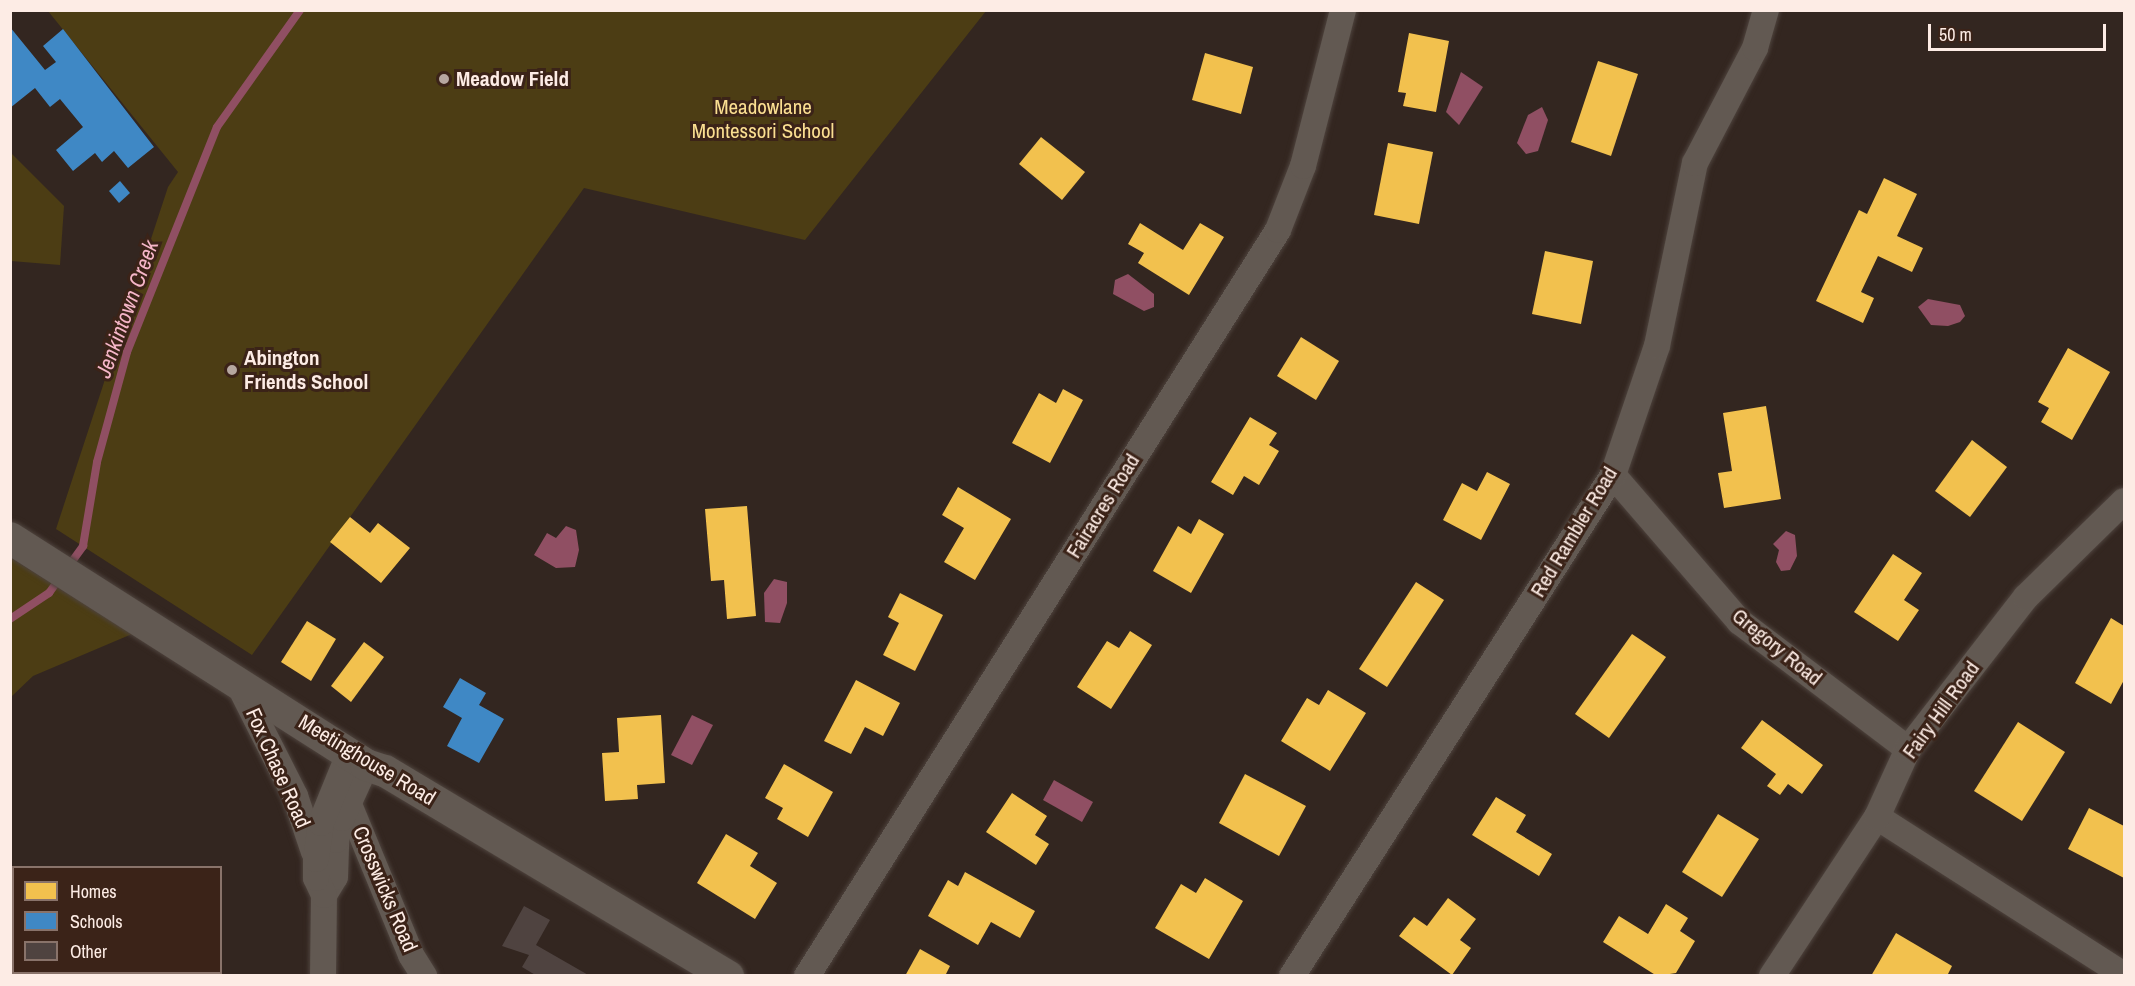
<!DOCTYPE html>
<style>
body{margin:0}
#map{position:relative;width:2135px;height:986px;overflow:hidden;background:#332620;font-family:"Archivo Narrow",sans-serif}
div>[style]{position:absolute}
.green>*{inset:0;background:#4c3d14}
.water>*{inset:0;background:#904f63}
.homes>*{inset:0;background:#f2c14e}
.schools>*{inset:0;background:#3f88c5}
.stream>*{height:8px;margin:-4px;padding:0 4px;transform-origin:4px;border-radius:4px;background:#904f63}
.building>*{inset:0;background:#4f4340}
.roads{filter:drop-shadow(0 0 2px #4e433d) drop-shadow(0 0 2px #4e433d)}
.minor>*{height:26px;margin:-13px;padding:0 13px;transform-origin:13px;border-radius:13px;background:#625952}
.tertiary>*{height:32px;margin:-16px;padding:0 16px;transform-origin:16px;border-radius:16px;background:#625952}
.dots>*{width:16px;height:16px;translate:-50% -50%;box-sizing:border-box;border:3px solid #3b2318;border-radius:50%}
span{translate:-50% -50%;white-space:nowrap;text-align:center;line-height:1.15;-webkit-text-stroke:6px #3b2318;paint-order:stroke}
.poi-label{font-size:21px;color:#fdece5;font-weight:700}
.left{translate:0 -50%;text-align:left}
.park-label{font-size:21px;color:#fbdf91}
.street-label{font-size:21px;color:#fdece5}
.water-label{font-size:22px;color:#f5b6c8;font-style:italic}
.frame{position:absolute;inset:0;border:12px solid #fdece5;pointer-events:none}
.legend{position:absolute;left:12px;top:866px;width:210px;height:108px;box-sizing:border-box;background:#3b2318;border:2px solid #89736a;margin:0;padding:8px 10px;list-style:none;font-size:18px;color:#fdece5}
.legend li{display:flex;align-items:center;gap:12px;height:30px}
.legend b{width:30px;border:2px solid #89736a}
.scale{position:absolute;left:1928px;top:24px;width:178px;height:27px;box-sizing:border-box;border:3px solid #fdece5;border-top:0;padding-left:8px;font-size:18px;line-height:21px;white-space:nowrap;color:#fdece5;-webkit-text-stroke:4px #3b2318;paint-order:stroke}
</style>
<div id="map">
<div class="green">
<div style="clip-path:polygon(48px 11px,986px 11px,805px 240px,584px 188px,252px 655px,56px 529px,168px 187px,178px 172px)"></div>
<div style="clip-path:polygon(11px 153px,64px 206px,60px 265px,11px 261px)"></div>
<div style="clip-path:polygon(11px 558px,132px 634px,33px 676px,11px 697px)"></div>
</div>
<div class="water">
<div style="clip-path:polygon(1461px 72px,1483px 87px,1459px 125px,1446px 112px)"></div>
<div style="clip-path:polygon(1542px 107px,1548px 120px,1538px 151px,1526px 154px,1517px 143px,1528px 115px)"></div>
<div style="clip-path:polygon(1128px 274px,1154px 294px,1154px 307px,1144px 311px,1113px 294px,1115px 280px)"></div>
<div style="clip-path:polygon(1928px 299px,1960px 305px,1965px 316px,1960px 322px,1948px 326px,1931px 325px,1918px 307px)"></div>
<div style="clip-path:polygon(566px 526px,576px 530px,579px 550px,575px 567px,556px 568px,534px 555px,547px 533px,556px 538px)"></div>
<div style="clip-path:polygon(1786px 531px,1795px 535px,1797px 556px,1790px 570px,1781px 571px,1776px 562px,1779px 550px,1773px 544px)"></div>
<div style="clip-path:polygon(774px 579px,787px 582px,787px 603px,780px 623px,765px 622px,764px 593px)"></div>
<div style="clip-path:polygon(692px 715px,713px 725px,692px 765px,671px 755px)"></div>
<div style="clip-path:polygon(1054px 780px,1093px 802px,1082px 822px,1043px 800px)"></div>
</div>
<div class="homes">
<div style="clip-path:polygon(1409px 33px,1449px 41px,1436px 112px,1403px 106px,1406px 93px,1398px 92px)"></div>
<div style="clip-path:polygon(1205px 53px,1253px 67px,1241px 114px,1192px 100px)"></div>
<div style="clip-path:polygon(1598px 61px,1638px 74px,1611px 156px,1571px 142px)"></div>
<div style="clip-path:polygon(1041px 137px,1085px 172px,1062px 200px,1019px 164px)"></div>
<div style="clip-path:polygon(1388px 143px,1433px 152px,1419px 224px,1374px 215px)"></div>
<div style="clip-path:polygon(1884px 178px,1917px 194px,1897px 236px,1923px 248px,1912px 272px,1878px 256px,1861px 292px,1874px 298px,1863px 323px,1816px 301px,1859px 210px,1867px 214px)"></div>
<div style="clip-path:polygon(1140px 223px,1183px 250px,1200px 223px,1224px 237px,1189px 295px,1138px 263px,1144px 253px,1128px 244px)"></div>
<div style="clip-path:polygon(1545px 251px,1593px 261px,1581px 324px,1532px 314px)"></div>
<div style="clip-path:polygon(1301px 337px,1339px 361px,1316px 400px,1277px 376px)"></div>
<div style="clip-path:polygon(2068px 348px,2110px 372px,2072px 440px,2041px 422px,2049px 408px,2038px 402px)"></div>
<div style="clip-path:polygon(1063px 389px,1083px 400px,1050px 463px,1012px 443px,1039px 393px,1056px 403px)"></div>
<div style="clip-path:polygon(1766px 406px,1781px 499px,1724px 508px,1718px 473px,1732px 471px,1723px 413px)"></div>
<div style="clip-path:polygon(1250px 417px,1277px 433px,1269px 445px,1279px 451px,1259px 485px,1244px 476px,1233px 495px,1211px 482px)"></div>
<div style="clip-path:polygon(1972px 440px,2007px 467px,1970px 517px,1935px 491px)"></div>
<div style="clip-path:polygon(1487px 472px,1510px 484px,1481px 540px,1443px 520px,1462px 483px,1477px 491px)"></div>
<div style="clip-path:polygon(958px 487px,1011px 519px,975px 580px,944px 562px,964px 528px,942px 515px)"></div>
<div style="clip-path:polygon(747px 506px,756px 616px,727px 619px,724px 580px,711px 581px,705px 509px)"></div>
<div style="clip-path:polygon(350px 517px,370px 533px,378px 523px,410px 548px,381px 583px,330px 542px)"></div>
<div style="clip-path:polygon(1199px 519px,1224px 534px,1191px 593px,1153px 571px,1178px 526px,1191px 534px)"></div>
<div style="clip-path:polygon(1893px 554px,1922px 573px,1904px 600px,1919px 610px,1898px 641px,1854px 612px)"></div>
<div style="clip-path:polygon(1416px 582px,1444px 600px,1387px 687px,1359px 669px)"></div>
<div style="clip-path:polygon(900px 593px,943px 615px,915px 671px,883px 655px,899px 623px,888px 617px)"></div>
<div style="clip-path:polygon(2111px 618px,2124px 626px,2124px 680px,2111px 704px,2075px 683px)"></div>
<div style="clip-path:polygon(307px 621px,336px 639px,311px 681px,281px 662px)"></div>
<div style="clip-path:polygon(1130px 631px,1152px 645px,1111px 709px,1077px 687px,1107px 641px,1119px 648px)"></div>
<div style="clip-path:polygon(1632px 634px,1666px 657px,1609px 738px,1575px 714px)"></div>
<div style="clip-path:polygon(364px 642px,384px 657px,351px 702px,331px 686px)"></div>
<div style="clip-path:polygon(856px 680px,900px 703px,883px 736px,865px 727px,851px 754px,824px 741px)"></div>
<div style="clip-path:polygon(1328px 690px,1366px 713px,1330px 771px,1281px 741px,1307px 698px,1319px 705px)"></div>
<div style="clip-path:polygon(661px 715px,665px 783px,637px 785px,638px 799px,605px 801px,602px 753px,619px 752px,617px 718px)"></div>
<div style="clip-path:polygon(1762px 720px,1823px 765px,1802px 794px,1788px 784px,1780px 795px,1767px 786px,1776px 774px,1741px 748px)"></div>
<div style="clip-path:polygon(2018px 722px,2065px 752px,2022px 821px,1974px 791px)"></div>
<div style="clip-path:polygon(784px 764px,833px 792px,808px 837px,777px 819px,783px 808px,765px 798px)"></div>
<div style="clip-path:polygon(1245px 774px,1306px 806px,1279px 856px,1219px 823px)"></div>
<div style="clip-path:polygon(1012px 793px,1047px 816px,1035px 835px,1049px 844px,1036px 865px,986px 832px)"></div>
<div style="clip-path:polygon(1496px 797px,1526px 815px,1516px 832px,1552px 854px,1539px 876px,1472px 835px)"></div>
<div style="clip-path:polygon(2089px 808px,2124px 826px,2124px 878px,2068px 849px)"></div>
<div style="clip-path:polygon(1718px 814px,1759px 839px,1722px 897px,1682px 872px)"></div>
<div style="clip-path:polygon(726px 834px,758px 853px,750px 866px,777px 883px,755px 919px,697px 883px)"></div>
<div style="clip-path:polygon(965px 872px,1035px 911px,1020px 938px,991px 922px,978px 945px,928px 916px,948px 880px,958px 886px)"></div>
<div style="clip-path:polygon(1205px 878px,1243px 901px,1209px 959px,1155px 928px,1181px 884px,1196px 893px)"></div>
<div style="clip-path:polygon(1448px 898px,1476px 919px,1460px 940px,1471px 948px,1452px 975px,1399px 936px,1414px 917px,1427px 926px)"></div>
<div style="clip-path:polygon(1666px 904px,1688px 918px,1680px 931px,1695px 941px,1676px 973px,1657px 976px,1603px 942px,1619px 916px,1648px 934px)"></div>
<div style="clip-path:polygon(1896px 933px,1952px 966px,1947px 976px,1871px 976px)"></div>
<div style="clip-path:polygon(920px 949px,950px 966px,945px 976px,905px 976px)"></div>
</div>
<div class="schools">
<div style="clip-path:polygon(10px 27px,45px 70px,56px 62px,43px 46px,63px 29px,154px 147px,128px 168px,114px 151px,102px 162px,95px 153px,73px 171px,56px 150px,83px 127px,60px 99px,50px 107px,35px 88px,10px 108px)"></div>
<div style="clip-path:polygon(120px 181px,130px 193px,119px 203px,109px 191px)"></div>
<div style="clip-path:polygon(460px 678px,486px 693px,479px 705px,504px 719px,479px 763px,447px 746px,462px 718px,443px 707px)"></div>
</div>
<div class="stream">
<div style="left:68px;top:567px;width:26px;rotate:-54deg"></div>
<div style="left:83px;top:546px;width:85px;rotate:-80.5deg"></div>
<div style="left:97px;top:462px;width:114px;rotate:-74.7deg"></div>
<div style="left:127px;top:352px;width:242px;rotate:-68.2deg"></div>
<div style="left:217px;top:127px;width:143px;rotate:-54.6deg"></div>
<div style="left:10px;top:619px;width:47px;rotate:-33.7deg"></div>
<div style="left:49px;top:593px;width:17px;rotate:-54deg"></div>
</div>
<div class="building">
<div style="clip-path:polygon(524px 906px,550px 920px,536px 945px,590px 976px,537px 976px,522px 967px,529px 955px,502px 946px)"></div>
</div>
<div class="roads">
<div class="minor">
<div style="left:1613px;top:475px;width:194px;rotate:49.2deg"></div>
<div style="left:1740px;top:622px;width:211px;rotate:37.1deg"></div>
<div style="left:238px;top:683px;width:127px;rotate:63.2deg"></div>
<div style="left:295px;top:796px;width:59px;rotate:71.3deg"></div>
<div style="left:348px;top:802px;width:165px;rotate:67.6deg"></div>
<div style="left:411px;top:955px;width:25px;rotate:58deg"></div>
<div style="left:1877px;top:817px;width:293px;rotate:32.6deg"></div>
<div style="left:324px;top:895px;width:21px;rotate:-59deg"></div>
<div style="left:335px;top:877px;width:37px;rotate:-88deg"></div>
<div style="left:336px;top:840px;width:23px;rotate:-75deg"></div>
<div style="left:342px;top:818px;width:58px;rotate:-65.6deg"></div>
<div style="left:323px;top:976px;width:81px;rotate:-89.3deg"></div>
<div style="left:324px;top:895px;width:19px;rotate:-115deg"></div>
<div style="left:316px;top:878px;width:19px;rotate:-90deg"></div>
<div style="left:316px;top:859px;width:36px;rotate:-82deg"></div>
<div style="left:321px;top:823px;width:74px;rotate:-67.9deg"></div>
<div style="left:807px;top:976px;width:882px;rotate:-57.73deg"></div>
<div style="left:1278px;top:230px;width:69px;rotate:-68.7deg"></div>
<div style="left:1303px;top:166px;width:161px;rotate:-75.6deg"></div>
<div style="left:1292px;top:976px;width:595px;rotate:-57.35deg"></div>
<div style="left:1613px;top:475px;width:136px;rotate:-71.2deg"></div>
<div style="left:1657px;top:346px;width:187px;rotate:-78.3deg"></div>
<div style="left:1695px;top:163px;width:130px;rotate:-62.4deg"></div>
<div style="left:1755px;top:48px;width:40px;rotate:-74deg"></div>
<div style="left:1772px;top:976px;width:191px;rotate:-56.6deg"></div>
<div style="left:1877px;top:817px;width:75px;rotate:-65.5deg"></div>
<div style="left:1908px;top:749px;width:192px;rotate:-52.2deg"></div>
<div style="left:2026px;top:597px;width:137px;rotate:-44.4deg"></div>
</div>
<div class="tertiary">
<div style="left:10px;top:538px;width:422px;rotate:32.5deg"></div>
<div style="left:366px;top:765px;width:20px;rotate:18deg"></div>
<div style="left:385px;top:771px;width:400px;rotate:30.9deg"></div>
</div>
</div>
<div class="dots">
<div style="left:444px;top:79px;background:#b6a7a0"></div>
<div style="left:232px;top:370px;background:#b6a7a0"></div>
</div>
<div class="poi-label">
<span class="left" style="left:456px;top:79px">Meadow Field</span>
<span class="left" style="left:244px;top:370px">Abington<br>Friends School</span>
</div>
<div class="park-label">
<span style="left:763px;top:119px">Meadowlane<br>Montessori School</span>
</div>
<div class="street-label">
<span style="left:1103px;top:506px;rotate:-58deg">Fairacres Road</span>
<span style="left:1574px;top:532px;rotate:-59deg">Red Rambler Road</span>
<span style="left:1777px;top:647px;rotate:39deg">Gregory Road</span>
<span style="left:1941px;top:710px;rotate:-54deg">Fairy Hill Road</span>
<span style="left:367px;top:760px;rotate:31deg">Meetinghouse Road</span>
<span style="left:278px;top:768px;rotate:66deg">Fox Chase Road</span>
<span style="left:385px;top:889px;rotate:67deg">Crosswicks Road</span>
</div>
<div class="water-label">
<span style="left:127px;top:309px;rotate:-70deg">Jenkintown Creek</span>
</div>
<div class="frame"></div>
<ul class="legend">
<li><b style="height:16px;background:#f2c14e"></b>Homes</li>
<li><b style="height:16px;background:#3f88c5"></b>Schools</li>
<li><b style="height:16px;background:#4f4340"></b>Other</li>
</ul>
<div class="scale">50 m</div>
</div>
